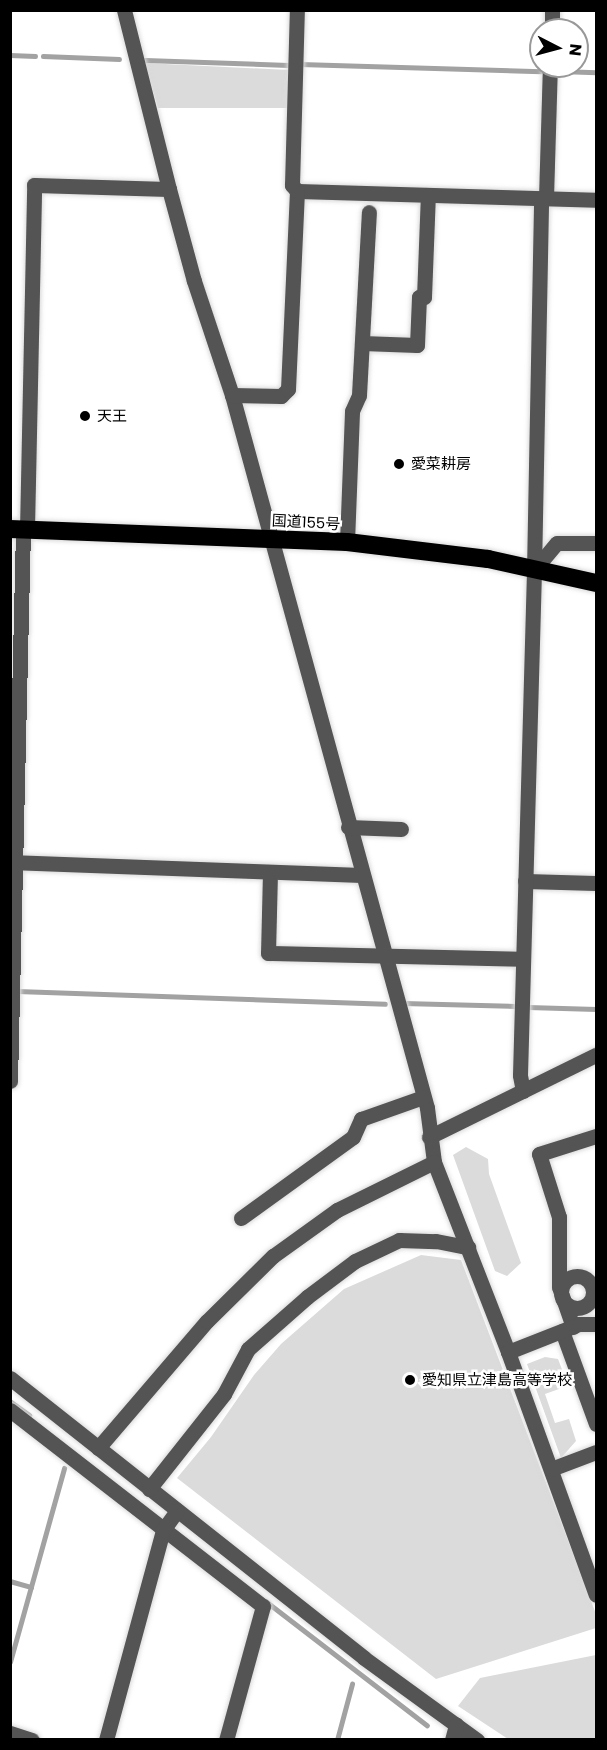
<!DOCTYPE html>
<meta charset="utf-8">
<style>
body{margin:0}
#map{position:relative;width:607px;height:1750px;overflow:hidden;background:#fff;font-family:Poppins,"Noto Sans JP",sans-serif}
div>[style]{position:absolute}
.green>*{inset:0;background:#dbdbdb}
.stream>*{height:4.5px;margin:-2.25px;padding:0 2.25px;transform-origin:2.25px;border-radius:2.25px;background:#a2a2a2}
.roads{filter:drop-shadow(0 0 2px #dbdbdb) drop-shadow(0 0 2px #dbdbdb)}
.minor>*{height:15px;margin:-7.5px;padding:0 7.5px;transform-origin:7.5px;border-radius:7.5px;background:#545454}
.minor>.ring{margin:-7.5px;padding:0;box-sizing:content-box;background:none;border:15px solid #545454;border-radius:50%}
.highway>*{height:18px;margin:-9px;padding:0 9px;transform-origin:9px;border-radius:9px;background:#000}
.dots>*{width:16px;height:16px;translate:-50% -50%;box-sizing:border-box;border:3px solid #fff;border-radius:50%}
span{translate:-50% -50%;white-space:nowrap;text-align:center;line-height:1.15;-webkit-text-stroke:5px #fff;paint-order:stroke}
.poi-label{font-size:15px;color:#000}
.left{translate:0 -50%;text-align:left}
.street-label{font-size:15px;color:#000}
.frame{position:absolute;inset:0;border:12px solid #000;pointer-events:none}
.north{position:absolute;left:529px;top:18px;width:60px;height:60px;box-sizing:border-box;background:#fff;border:2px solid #999;border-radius:50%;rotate:96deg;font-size:16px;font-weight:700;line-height:24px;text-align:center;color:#000}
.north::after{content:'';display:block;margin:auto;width:21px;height:27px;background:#000;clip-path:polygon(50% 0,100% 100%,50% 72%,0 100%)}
</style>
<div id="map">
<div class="green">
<div style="clip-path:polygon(145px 63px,289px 70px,288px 108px,158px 108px)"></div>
<div style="clip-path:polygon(466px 1147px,488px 1159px,489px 1174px,521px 1263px,507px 1276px,495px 1271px,453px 1155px)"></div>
<div style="clip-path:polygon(421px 1255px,461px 1260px,596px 1614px,596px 1628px,436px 1679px,177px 1478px,211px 1437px,254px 1375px,281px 1344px,344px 1289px)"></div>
<div style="clip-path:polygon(545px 1357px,558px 1359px,566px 1380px,559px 1389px,545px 1394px,555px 1423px,569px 1419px,576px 1441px,561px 1458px,527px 1364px)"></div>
<div style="clip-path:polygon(596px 1655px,596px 1739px,508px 1739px,458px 1706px,480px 1678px)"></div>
</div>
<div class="stream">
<div style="left:10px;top:55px;width:25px;rotate:2deg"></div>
<div style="left:43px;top:56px;width:76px;rotate:2.3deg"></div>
<div style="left:145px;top:60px;width:143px;rotate:2deg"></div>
<div style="left:300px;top:64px;width:241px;rotate:1.7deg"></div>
<div style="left:559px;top:71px;width:37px;rotate:2deg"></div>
<div style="left:17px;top:991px;width:368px;rotate:2deg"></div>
<div style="left:403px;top:1003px;width:112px;rotate:1.5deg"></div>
<div style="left:528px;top:1007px;width:68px;rotate:1.7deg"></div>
<div style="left:10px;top:1401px;width:24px;rotate:36deg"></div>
<div style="left:10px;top:1581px;width:22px;rotate:16deg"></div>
<div style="left:267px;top:1602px;width:202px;rotate:37.6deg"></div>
<div style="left:10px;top:1662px;width:201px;rotate:-74.4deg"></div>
<div style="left:337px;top:1740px;width:58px;rotate:-75deg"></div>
</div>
<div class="roads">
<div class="minor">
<div style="left:124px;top:10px;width:185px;rotate:75.9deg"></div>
<div style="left:169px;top:189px;width:95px;rotate:74.8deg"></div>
<div style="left:194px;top:281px;width:120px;rotate:71.6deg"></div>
<div style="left:232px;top:395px;width:739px;rotate:74.7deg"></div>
<div style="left:427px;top:1108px;width:54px;rotate:82.6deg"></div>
<div style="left:434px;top:1162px;width:204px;rotate:68.7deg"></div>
<div style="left:508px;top:1352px;width:258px;rotate:70.1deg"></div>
<div style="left:552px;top:30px;width:20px;rotate:-90deg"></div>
<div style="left:297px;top:191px;width:299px;rotate:1.7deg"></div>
<div style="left:546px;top:198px;width:132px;rotate:-88.3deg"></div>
<div style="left:362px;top:343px;width:55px;rotate:2.1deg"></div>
<div style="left:417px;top:345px;width:48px;rotate:-87.6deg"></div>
<div style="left:419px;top:297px;width:5px"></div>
<div style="left:424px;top:297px;width:102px;rotate:-87.8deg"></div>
<div style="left:232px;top:395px;width:49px;rotate:1.2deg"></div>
<div style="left:281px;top:396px;width:10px;rotate:-45deg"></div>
<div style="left:288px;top:389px;width:198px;rotate:-87.4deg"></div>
<div style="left:297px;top:191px;width:8px;rotate:-130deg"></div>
<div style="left:292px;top:185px;width:175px;rotate:-88.4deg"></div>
<div style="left:27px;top:529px;width:344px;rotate:-88.8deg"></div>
<div style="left:34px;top:185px;width:135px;rotate:1.7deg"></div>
<div style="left:347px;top:542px;width:131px;rotate:-87.8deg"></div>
<div style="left:352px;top:411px;width:17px;rotate:-66deg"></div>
<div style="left:359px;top:395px;width:183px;rotate:-86.9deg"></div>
<div style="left:534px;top:570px;width:35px;rotate:-50deg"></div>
<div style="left:557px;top:543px;width:39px"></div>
<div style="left:348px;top:827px;width:53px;rotate:2.2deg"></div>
<div style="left:10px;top:862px;width:351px;rotate:2.1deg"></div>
<div style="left:270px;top:872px;width:81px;rotate:91.4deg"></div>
<div style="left:268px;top:953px;width:255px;rotate:1.3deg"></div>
<div style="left:525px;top:881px;width:71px;rotate:1.6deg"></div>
<div style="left:10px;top:1081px;width:552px;rotate:-88.65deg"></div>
<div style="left:523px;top:1091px;width:16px;rotate:-101deg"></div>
<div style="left:520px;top:1075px;width:505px;rotate:-88.41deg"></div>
<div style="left:534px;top:570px;width:372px;rotate:-88.9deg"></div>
<div style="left:429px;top:1137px;width:186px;rotate:-26.2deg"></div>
<div style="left:241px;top:1218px;width:138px;rotate:-35.9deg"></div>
<div style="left:353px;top:1137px;width:20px;rotate:-66deg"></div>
<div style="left:361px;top:1119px;width:66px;rotate:-19.5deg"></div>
<div class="ring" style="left:561px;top:1276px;width:17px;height:17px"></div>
<div style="left:573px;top:1327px;width:42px;rotate:-109.3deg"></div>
<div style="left:559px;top:1287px;width:70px;rotate:-90deg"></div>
<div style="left:559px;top:1217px;width:66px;rotate:-107.6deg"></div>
<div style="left:539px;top:1154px;width:60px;rotate:-17.5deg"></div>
<div style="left:562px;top:1331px;width:99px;rotate:69.9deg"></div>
<div style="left:508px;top:1352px;width:76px;rotate:-21.5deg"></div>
<div style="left:579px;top:1324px;width:17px"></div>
<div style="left:10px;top:1378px;width:451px;rotate:38.3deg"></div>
<div style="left:364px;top:1658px;width:140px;rotate:36deg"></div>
<div style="left:10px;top:1410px;width:320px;rotate:37.8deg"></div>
<div style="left:263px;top:1606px;width:139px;rotate:105.4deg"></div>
<div style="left:98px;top:1448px;width:167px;rotate:-49.4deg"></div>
<div style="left:207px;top:1321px;width:93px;rotate:-44.6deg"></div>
<div style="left:273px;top:1256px;width:79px;rotate:-35.7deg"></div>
<div style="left:337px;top:1210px;width:108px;rotate:-26.3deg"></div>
<div style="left:551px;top:1469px;width:48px;rotate:-20.7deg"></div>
<div style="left:149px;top:1489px;width:121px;rotate:-51.7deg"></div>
<div style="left:224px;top:1394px;width:51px;rotate:-61.9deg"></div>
<div style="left:248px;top:1349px;width:79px;rotate:-41.4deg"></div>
<div style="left:307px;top:1297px;width:60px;rotate:-36.9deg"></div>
<div style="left:355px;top:1261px;width:49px;rotate:-25.5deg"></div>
<div style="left:399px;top:1240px;width:37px;rotate:2deg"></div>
<div style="left:436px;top:1241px;width:33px;rotate:11deg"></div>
<div style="left:10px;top:1733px;width:23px;rotate:18deg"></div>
<div style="left:106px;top:1740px;width:218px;rotate:-74.8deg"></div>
<div style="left:163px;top:1530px;width:24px;rotate:-54deg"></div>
<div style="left:452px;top:1740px;width:16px;rotate:-75deg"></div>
</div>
<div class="highway">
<div style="left:10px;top:529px;width:337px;rotate:2.2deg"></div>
<div style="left:347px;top:542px;width:142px;rotate:6.9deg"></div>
<div style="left:488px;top:559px;width:111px;rotate:12.5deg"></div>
</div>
</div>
<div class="dots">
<div style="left:85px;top:416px;background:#000"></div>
<div style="left:399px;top:464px;background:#000"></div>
<div style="left:410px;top:1380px;background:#000"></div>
</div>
<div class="poi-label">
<span class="left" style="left:97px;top:416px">天王</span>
<span class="left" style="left:411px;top:464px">愛菜耕房</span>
<span class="left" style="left:422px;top:1380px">愛知県立津島高等学校</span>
</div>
<div class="street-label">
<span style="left:306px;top:522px;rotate:3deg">国道155号</span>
</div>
<div class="frame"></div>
<div class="north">N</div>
</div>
